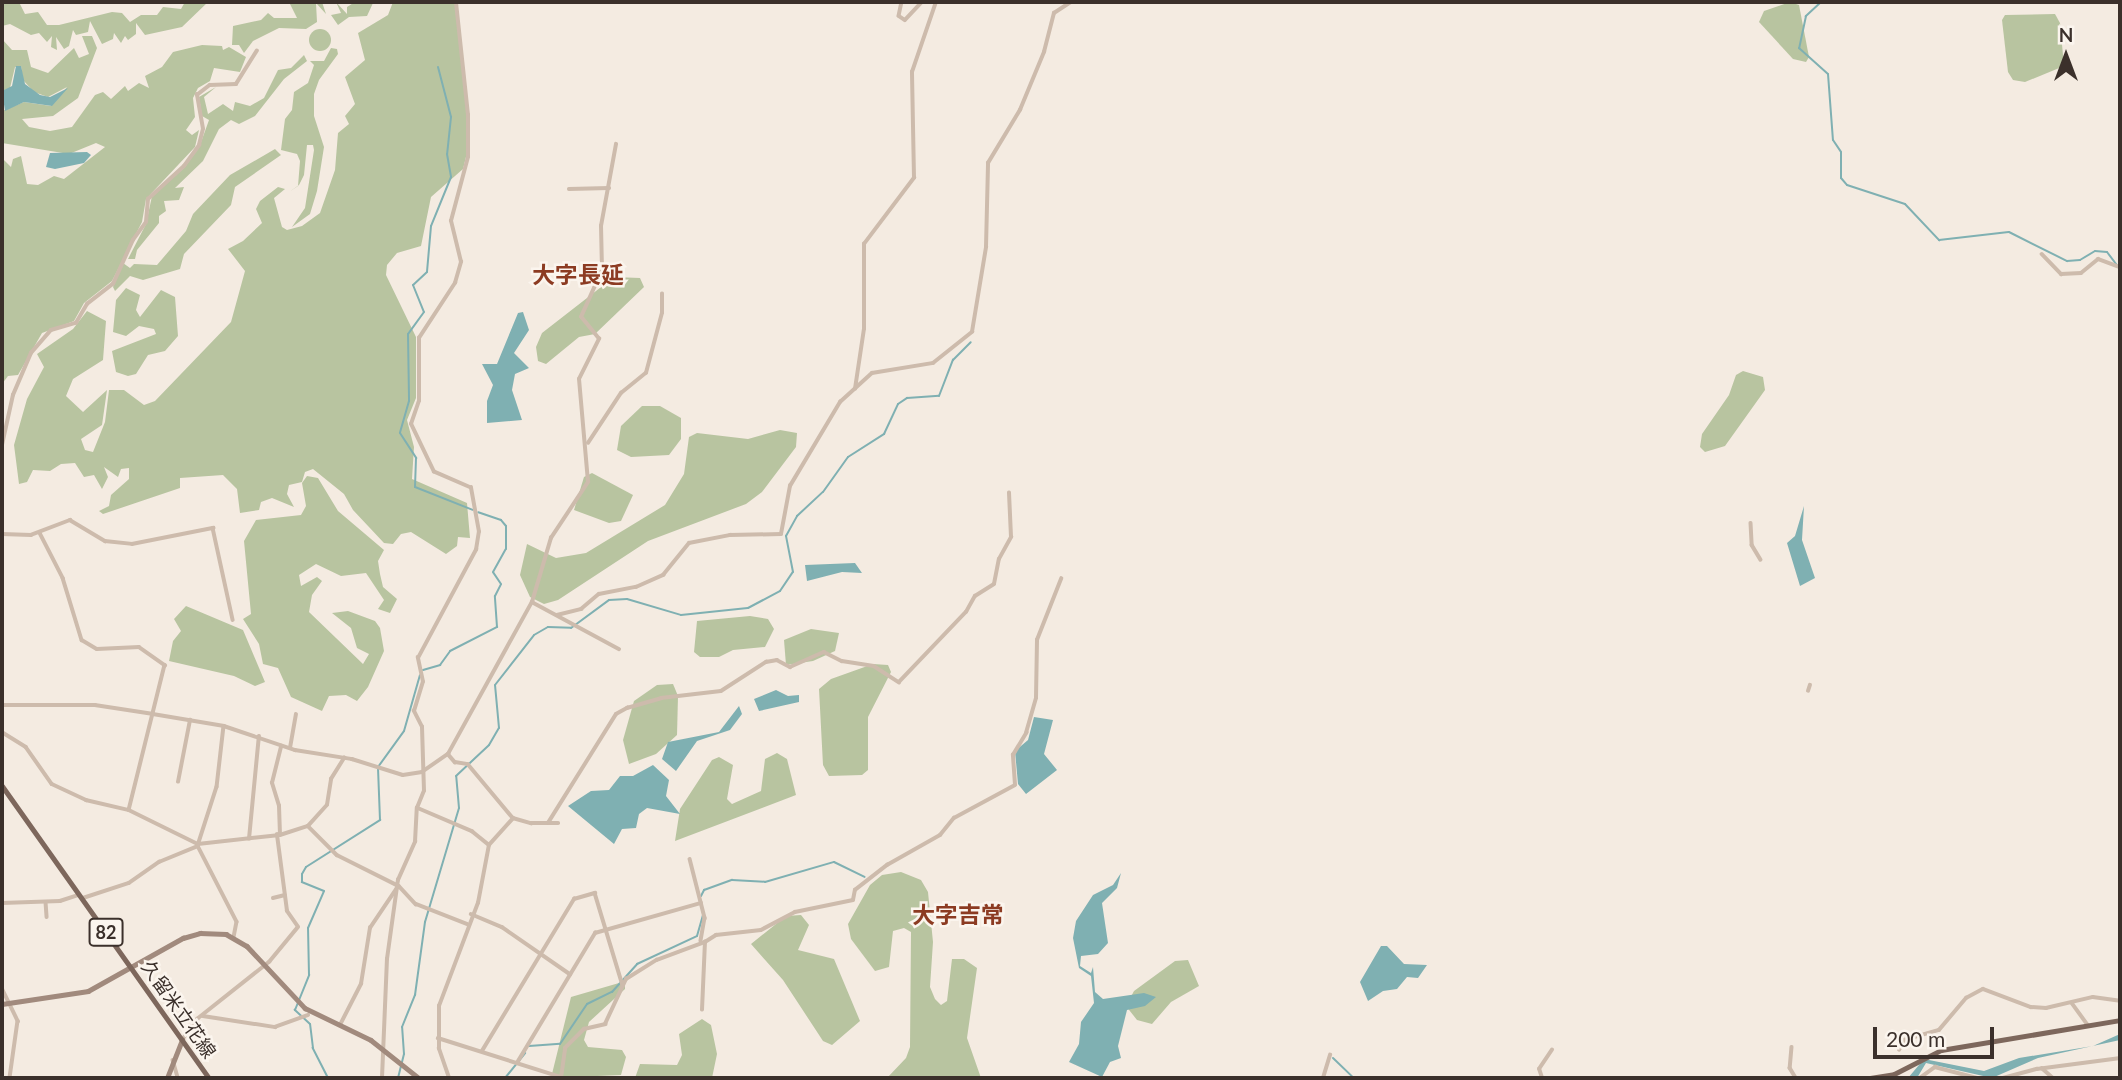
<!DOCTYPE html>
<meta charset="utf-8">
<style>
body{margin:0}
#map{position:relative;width:2122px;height:1080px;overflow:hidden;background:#f4ebe1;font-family:Lato,"Noto Sans JP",sans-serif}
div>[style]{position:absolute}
.green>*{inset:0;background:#b8c4a0}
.round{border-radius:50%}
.water>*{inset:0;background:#7fb0b2}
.stream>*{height:2px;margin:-1px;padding:0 1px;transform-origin:1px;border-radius:1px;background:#7fb0b2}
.street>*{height:3.5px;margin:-1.75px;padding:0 1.75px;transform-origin:1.75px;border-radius:1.75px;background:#cdbbac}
.secondary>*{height:4.5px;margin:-2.25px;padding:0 2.25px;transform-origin:2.25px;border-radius:2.25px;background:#a18a7d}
.primary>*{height:5px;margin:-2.5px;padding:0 2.5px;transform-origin:2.5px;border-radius:2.5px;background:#7d675c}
span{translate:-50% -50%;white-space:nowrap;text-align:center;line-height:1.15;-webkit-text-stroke:5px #fbf5ee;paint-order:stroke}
.shield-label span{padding:2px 5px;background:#fbf5ee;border:2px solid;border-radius:5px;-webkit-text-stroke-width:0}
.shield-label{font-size:18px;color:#3b302b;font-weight:700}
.street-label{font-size:19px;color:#3b302b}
.quarter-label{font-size:23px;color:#8c3b22;font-weight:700}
.frame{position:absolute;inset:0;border:4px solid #3b302b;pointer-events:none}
.north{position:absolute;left:2031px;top:21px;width:70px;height:70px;-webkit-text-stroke:5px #fbf5ee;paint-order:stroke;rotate:0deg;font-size:19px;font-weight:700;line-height:28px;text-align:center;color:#3b302b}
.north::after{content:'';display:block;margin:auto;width:24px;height:32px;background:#3b302b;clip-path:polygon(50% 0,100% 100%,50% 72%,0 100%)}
.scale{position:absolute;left:1873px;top:1027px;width:121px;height:32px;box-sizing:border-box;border:4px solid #3b302b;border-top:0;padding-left:9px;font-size:21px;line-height:24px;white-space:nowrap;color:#3b302b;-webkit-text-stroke:5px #fbf5ee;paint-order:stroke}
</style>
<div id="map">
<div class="green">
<div style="clip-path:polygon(2px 2px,19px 2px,25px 14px,38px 12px,47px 25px,59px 25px,112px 12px,122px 13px,130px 22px,141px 15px,157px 15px,163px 7px,181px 9px,185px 2px,208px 2px,182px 27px,145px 35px,136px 23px,136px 34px,128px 40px,125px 36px,121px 43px,114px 33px,113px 39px,102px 44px,90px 21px,88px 32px,76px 35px,73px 30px,69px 46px,64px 49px,56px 37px,57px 50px,51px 47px,52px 36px,47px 42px,39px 33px,31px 35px,10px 24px,2px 26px)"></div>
<div style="clip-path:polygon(289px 2px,322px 2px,326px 14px,316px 3px,317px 22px,306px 29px,279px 28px,253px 41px,244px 53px,239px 45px,232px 45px,233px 26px,261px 20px,268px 13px,274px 18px,297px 18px)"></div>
<div style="clip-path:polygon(336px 2px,347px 14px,347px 7px,355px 2px,373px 3px,367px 16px,349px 17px,338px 25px,331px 15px,341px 13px)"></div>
<div style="clip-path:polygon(393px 2px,455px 2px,467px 116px,466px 157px,463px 169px,431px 197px,421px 246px,397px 253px,387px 265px,386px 275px,416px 337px,416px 398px,407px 420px,414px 447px,412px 479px,467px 503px,470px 538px,458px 537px,457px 546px,446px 554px,411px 532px,401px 534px,393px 544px,384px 543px,353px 510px,344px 494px,313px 469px,305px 472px,302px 482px,289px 485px,287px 494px,294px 507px,272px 498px,261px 502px,259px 510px,240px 513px,237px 489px,223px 475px,180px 478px,180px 488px,103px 514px,99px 511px,109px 506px,111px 495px,129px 479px,129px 468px,121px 469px,118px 477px,104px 467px,108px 477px,102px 489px,94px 475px,84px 477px,75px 463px,61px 464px,50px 471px,33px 470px,27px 482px,19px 484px,14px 445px,27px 399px,44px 367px,37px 354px,73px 329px,87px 311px,106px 321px,103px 360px,73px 379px,66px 396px,83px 412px,107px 390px,102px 425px,81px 439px,85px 450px,93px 452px,105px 422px,109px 390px,124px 390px,144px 405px,155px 401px,231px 322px,245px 271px,228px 249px,243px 241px,262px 223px,256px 209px,260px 201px,278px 187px,285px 189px,274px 198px,282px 227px,287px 230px,302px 226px,320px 213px,335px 170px,338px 133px,349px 124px,345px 116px,355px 104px,345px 77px,365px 60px,358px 33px,388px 15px)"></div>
<div style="clip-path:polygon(1790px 2px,1799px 5px,1809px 57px,1806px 62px,1793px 59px,1759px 22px,1764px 11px)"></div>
<div style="clip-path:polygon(2055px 14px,2060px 23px,2064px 66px,2025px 82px,2013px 80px,2008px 72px,2002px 20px,2005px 15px)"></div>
<div class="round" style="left:309px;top:29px;width:22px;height:22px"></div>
<div style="clip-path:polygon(82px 36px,92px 36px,97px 48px,78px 98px,53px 116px,22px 119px,29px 127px,50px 131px,72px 127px,95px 95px,103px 92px,111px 99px,125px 86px,128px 91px,139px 83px,149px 88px,145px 76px,162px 67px,173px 52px,202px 45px,222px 46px,223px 50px,229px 47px,246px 57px,240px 72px,214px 68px,210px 81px,198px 88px,193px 98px,195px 117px,186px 130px,192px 135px,199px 130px,195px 147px,146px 199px,142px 222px,112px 281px,84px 303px,74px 321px,42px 333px,18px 375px,8px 376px,2px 384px,2px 158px,11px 167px,13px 159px,21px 156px,27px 184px,38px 185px,54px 176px,64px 179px,105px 147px,96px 143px,69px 154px,2px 143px,2px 111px,24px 102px,51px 106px,67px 87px,48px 97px,34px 92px,23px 80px,21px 66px,15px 67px,10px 88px,2px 91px,2px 39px,12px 50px,27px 50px,31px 67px,48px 73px,74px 48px,79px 58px,89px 54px)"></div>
<div style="clip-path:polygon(331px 48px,337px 49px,338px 54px,319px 80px,314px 94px,314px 116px,324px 147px,317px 191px,310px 214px,292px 227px,305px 208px,314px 150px,313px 145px,307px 145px,304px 175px,299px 185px,289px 192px,298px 186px,300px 161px,297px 154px,281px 150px,285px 119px,292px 110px,294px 92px,308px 83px,314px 65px,310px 61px,324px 61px)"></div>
<div style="clip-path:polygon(304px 55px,307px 61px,284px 79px,255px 116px,239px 124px,231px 120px,219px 129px,203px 161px,175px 188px,184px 187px,179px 200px,164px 201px,166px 211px,159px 216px,159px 223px,137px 250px,135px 259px,128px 259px,146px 224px,152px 196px,185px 167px,200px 145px,209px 120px,202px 116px,199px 97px,216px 87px,204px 97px,208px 114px,223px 104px,233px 111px,235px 102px,250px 106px,264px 98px,278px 70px,291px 68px)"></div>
<div style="clip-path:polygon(275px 149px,281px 155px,235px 187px,231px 205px,184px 254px,180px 269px,143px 280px,130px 276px,115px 291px,113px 287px,123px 263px,130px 268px,134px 264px,157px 265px,186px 231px,193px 214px,230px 175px)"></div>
<div style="clip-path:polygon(614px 277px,640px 278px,644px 287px,595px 334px,579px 337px,546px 364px,538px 361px,536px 347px,542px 333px)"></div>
<div style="clip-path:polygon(126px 288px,140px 295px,136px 310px,140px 317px,161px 290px,175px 297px,178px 336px,165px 351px,148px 355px,136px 374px,128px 376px,116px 372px,112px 351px,156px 334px,154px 329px,139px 326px,126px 336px,113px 332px,116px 300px)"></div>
<div style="clip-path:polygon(1743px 371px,1763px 377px,1765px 390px,1725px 446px,1705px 452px,1700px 447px,1702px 434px,1729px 395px,1736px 375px)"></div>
<div style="clip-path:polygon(642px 406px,660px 406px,681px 418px,681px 439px,669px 455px,631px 457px,617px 450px,621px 426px)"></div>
<div style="clip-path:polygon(780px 430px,797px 433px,796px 447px,762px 492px,746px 504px,648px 541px,558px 600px,544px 604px,530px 597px,520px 575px,527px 544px,556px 558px,586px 553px,665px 505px,684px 474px,689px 437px,697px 433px,748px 439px)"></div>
<div style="clip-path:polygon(592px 473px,633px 495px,621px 521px,609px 523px,574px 510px,584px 477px)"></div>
<div style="clip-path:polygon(307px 476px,318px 478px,338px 511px,384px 550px,378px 561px,380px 574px,383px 587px,397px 599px,390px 613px,378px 609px,384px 600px,366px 573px,341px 576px,316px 564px,299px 575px,301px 586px,317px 577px,322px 581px,312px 595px,309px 612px,363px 664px,369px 654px,357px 648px,351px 628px,332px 613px,348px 611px,375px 621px,380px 628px,384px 651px,368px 687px,357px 701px,346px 695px,329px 696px,322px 711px,291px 697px,278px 668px,263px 664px,259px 644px,243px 619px,251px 614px,244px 541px,256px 520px,301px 515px,306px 506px,302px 483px)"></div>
<div style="clip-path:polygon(186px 606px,243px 630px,265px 682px,255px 686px,234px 676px,169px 661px,173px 641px,181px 631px,174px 619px)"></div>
<div style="clip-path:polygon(750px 616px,768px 619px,774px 629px,765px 647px,733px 650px,719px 657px,700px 657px,694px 652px,697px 621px)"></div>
<div style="clip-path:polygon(811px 629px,839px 633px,835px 651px,813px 661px,786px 665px,784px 640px)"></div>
<div style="clip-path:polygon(873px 664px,888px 665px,891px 672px,868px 717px,868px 770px,862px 775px,829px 776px,823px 765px,819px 689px,831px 679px)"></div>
<div style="clip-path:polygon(673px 684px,678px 696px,677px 735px,656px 754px,629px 764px,623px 740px,634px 701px,657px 685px)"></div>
<div style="clip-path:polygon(777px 753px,787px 759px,796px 795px,675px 841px,680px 809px,712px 760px,719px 757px,733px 765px,727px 799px,732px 804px,761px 791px,765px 759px)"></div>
<div style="clip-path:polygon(901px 872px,921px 880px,928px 892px,933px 942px,930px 987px,935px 999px,941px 1005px,947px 1001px,952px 959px,964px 959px,977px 968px,967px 1038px,981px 1078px,887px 1078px,906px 1058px,910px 1047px,911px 932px,904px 928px,893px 931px,889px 967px,875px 971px,851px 939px,848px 924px,870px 885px,882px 875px)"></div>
<div style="clip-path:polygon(801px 915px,809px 925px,798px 950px,834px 959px,860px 1021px,832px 1045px,823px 1041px,783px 980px,751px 944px,786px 916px)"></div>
<div style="clip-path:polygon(1188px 960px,1199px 986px,1171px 1002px,1152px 1024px,1137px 1020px,1126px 1006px,1134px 991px,1175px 961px)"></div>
<div style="clip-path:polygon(619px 983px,625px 983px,625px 989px,589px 1022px,584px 1040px,588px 1047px,622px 1050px,626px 1057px,621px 1075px,551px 1078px,571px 997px)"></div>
<div style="clip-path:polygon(702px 1019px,711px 1025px,717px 1054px,712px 1078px,635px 1078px,640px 1064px,677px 1065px,682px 1055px,679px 1034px)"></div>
</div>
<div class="water">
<div style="clip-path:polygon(16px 66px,21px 66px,25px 84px,40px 95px,50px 97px,68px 88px,52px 106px,24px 102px,5px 111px,2px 91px,12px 86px)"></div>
<div style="clip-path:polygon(50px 153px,87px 152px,91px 155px,84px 163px,55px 169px,46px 167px)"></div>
<div style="clip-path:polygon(523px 312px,529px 330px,514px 353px,529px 368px,515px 374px,512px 390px,522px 420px,487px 423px,487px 401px,493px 385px,482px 364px,497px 364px,518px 313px)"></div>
<div style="clip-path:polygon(1804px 506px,1802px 540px,1815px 578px,1800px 586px,1787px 543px,1795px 536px)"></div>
<div style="clip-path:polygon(855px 563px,862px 573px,842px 572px,807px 581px,805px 565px)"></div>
<div style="clip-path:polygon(776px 690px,788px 696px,799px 695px,799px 702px,759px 711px,754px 699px)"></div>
<div style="clip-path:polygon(739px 706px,742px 714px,730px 730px,697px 741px,676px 771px,662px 759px,668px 742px,719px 732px)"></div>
<div style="clip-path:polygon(1034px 717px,1053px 720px,1044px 754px,1057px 770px,1026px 794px,1018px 784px,1015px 751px,1028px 740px)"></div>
<div style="clip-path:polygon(653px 765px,669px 780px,666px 796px,680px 814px,647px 808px,639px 814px,636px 828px,622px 829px,614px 844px,568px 806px,591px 791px,609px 790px,620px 776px,633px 776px)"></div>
<div style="clip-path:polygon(1121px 873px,1117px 888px,1102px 903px,1108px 943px,1098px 954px,1081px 956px,1080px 966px,1091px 973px,1093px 967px,1095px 992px,1103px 999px,1144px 993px,1156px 997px,1145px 1006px,1127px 1010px,1118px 1046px,1121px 1058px,1110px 1062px,1102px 1077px,1069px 1062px,1079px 1044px,1081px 1022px,1094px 1003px,1091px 976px,1079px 968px,1073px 938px,1076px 921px,1093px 895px,1113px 885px)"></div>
<div style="clip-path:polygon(1381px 946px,1387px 946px,1404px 964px,1427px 965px,1418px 978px,1407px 977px,1397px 989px,1383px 991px,1368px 1001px,1360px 982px)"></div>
<div style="clip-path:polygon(2120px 1034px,2120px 1040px,2038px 1058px,1992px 1078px,1926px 1063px,1917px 1078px,1908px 1078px,1924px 1059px,1984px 1071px,2019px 1058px,2093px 1046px)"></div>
</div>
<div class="stream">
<div style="left:1821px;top:2px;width:21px;rotate:137deg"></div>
<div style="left:1806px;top:16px;width:33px;rotate:102deg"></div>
<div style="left:1799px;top:48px;width:39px;rotate:42deg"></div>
<div style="left:1828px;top:74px;width:66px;rotate:85.7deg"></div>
<div style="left:1833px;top:140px;width:14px;rotate:56deg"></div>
<div style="left:1841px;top:152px;width:26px;rotate:90deg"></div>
<div style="left:1841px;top:178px;width:9px;rotate:49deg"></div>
<div style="left:1847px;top:185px;width:61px;rotate:18.1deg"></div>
<div style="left:1905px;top:204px;width:50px;rotate:46.6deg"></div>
<div style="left:1939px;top:240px;width:70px;rotate:-6.5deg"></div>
<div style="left:2009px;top:232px;width:65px;rotate:26.6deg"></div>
<div style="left:2067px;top:261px;width:13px;rotate:-4deg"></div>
<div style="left:2080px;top:260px;width:17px;rotate:-31deg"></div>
<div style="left:2095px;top:251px;width:12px;rotate:5deg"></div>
<div style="left:2107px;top:252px;width:21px;rotate:53deg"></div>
<div style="left:438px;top:67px;width:52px;rotate:75.4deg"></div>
<div style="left:451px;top:117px;width:37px;rotate:96deg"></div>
<div style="left:447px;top:154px;width:23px;rotate:80deg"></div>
<div style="left:451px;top:177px;width:53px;rotate:112.2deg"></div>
<div style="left:431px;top:226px;width:46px;rotate:95deg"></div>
<div style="left:427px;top:272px;width:19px;rotate:137deg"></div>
<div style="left:413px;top:285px;width:29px;rotate:68deg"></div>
<div style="left:424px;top:312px;width:27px;rotate:126deg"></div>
<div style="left:408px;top:334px;width:67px;rotate:89.1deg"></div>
<div style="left:409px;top:401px;width:33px;rotate:106deg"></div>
<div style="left:400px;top:433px;width:30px;rotate:57deg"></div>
<div style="left:416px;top:458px;width:29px;rotate:92deg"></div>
<div style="left:415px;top:487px;width:62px;rotate:21.6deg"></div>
<div style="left:423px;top:670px;width:18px;rotate:-16deg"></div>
<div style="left:440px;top:665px;width:17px;rotate:-54deg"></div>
<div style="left:450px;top:651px;width:53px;rotate:-27.1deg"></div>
<div style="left:497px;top:627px;width:31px;rotate:-94deg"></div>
<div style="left:495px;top:596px;width:13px;rotate:-63deg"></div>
<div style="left:501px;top:584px;width:14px;rotate:-124deg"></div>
<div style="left:493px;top:572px;width:26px;rotate:-61deg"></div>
<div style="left:506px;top:549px;width:23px;rotate:-90deg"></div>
<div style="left:506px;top:526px;width:8px;rotate:-130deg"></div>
<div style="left:501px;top:520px;width:24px;rotate:-161deg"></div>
<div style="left:701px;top:896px;width:7px;rotate:-63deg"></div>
<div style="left:704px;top:890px;width:30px;rotate:-20deg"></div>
<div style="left:732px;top:880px;width:33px;rotate:3deg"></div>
<div style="left:765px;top:882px;width:72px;rotate:-16.2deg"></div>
<div style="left:834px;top:862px;width:34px;rotate:26deg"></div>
<div style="left:529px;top:1046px;width:31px;rotate:-4deg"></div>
<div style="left:560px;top:1044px;width:48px;rotate:-56deg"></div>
<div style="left:587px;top:1004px;width:28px;rotate:-26deg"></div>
<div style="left:612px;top:992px;width:38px;rotate:-48deg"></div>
<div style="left:637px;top:964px;width:66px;rotate:-25deg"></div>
<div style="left:697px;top:936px;width:22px;rotate:-74deg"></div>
<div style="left:1333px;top:1058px;width:29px;rotate:44deg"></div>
<div style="left:328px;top:1078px;width:34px;rotate:-117deg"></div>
<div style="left:313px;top:1048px;width:24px;rotate:-97deg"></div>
<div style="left:310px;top:1024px;width:21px;rotate:-137deg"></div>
<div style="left:295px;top:1010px;width:38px;rotate:-68deg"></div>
<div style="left:309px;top:975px;width:47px;rotate:-91.2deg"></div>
<div style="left:308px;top:928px;width:40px;rotate:-66.6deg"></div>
<div style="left:324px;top:891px;width:24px;rotate:-158deg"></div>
<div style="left:302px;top:882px;width:8px;rotate:-90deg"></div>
<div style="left:302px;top:874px;width:8px;rotate:-60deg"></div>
<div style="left:306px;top:867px;width:88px;rotate:-32.4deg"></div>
<div style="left:380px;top:820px;width:53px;rotate:-92.2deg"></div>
<div style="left:378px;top:767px;width:44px;rotate:-54.2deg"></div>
<div style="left:404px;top:731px;width:58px;rotate:-74.1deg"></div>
<div style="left:398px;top:1078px;width:25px;rotate:-76deg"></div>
<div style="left:404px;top:1054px;width:27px;rotate:-94deg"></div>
<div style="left:402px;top:1027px;width:35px;rotate:-68deg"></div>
<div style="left:415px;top:995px;width:74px;rotate:-82.2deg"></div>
<div style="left:425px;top:922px;width:119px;rotate:-73.4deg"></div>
<div style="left:459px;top:808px;width:32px;rotate:-95deg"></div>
<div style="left:456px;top:776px;width:45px;rotate:-43.2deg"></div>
<div style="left:489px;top:745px;width:20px;rotate:-60deg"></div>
<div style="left:499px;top:728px;width:43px;rotate:-95.3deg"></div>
<div style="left:495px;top:685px;width:63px;rotate:-52deg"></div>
<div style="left:534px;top:635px;width:16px;rotate:-30deg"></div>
<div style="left:548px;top:627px;width:23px;rotate:2deg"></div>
<div style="left:571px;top:628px;width:47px;rotate:-36.4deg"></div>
<div style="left:609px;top:600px;width:18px;rotate:-3deg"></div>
<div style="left:627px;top:599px;width:56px;rotate:16.5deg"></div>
<div style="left:681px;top:615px;width:67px;rotate:-6deg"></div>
<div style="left:748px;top:608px;width:36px;rotate:-28deg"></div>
<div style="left:780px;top:591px;width:23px;rotate:-56deg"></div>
<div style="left:793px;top:572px;width:37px;rotate:-101deg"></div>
<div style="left:786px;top:536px;width:23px;rotate:-61deg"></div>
<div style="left:797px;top:516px;width:35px;rotate:-43deg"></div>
<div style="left:823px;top:492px;width:43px;rotate:-54.5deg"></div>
<div style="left:848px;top:457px;width:43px;rotate:-32.6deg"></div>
<div style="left:884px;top:434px;width:33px;rotate:-65deg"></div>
<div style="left:898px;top:404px;width:11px;rotate:-34deg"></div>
<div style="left:907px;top:398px;width:32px;rotate:-4deg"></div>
<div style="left:939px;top:396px;width:39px;rotate:-69deg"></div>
<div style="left:953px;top:360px;width:25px;rotate:-45deg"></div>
<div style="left:505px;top:1078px;width:32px;rotate:-51deg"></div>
</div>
<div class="street">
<div style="left:902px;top:2px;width:14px;rotate:102deg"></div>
<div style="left:899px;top:16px;width:7px;rotate:34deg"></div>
<div style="left:905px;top:20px;width:25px;rotate:-47deg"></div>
<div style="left:569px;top:189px;width:40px;rotate:-1.4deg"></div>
<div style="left:2042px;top:254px;width:28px;rotate:46deg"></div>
<div style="left:2061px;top:274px;width:20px;rotate:-3deg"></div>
<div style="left:2081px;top:273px;width:22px;rotate:-39deg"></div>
<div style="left:2098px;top:259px;width:23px;rotate:20deg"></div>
<div style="left:855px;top:389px;width:61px;rotate:-81.5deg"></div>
<div style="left:864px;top:329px;width:85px;rotate:-90deg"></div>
<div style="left:864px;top:244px;width:83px;rotate:-52.9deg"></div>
<div style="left:914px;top:178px;width:106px;rotate:-91.1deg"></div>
<div style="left:912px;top:72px;width:74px;rotate:-71.1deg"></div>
<div style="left:588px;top:443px;width:60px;rotate:-56.6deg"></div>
<div style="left:621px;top:393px;width:32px;rotate:-39deg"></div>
<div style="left:646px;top:373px;width:62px;rotate:-75.1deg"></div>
<div style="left:662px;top:313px;width:19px;rotate:-90deg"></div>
<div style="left:2px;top:445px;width:51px;rotate:-77.6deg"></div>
<div style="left:13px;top:395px;width:46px;rotate:-66.8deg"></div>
<div style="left:31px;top:353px;width:30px;rotate:-49deg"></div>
<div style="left:51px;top:330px;width:26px;rotate:-16deg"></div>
<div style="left:76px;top:323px;width:22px;rotate:-60deg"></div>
<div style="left:87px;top:304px;width:33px;rotate:-38deg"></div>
<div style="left:113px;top:284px;width:48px;rotate:-65.6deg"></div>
<div style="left:133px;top:240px;width:22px;rotate:-54deg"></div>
<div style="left:146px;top:222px;width:23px;rotate:-85deg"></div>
<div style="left:148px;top:199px;width:49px;rotate:-42.5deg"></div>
<div style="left:184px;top:166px;width:26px;rotate:-54deg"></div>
<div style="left:199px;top:145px;width:16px;rotate:-76deg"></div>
<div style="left:203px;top:129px;width:35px;rotate:-100deg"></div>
<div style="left:197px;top:95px;width:16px;rotate:-38deg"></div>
<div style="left:210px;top:85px;width:26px;rotate:-2deg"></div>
<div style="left:236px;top:84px;width:39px;rotate:-58deg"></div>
<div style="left:1751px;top:523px;width:22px;rotate:87deg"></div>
<div style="left:1752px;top:545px;width:17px;rotate:59deg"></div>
<div style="left:40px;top:533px;width:51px;rotate:62.9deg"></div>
<div style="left:63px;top:578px;width:65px;rotate:73deg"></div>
<div style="left:82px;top:640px;width:17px;rotate:31deg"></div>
<div style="left:97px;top:649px;width:42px;rotate:-2.7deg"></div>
<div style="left:139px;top:647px;width:32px;rotate:35deg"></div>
<div style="left:165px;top:665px;width:149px;rotate:103.9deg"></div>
<div style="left:2px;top:534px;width:29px;rotate:2deg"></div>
<div style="left:31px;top:535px;width:42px;rotate:-21deg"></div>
<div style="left:70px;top:520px;width:41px;rotate:31deg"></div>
<div style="left:105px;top:541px;width:27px;rotate:6deg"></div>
<div style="left:132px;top:544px;width:83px;rotate:-11.2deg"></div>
<div style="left:213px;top:528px;width:94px;rotate:77.7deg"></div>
<div style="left:532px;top:602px;width:99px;rotate:28.4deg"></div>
<div style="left:557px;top:615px;width:25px;rotate:-14deg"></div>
<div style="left:581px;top:609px;width:23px;rotate:-40deg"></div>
<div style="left:599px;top:594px;width:38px;rotate:-11deg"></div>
<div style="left:636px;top:587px;width:30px;rotate:-24deg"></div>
<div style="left:663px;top:575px;width:41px;rotate:-50.9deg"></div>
<div style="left:689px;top:543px;width:42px;rotate:-11deg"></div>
<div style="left:730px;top:535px;width:51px;rotate:-1.1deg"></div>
<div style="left:781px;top:534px;width:49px;rotate:-79.4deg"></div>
<div style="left:790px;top:486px;width:98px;rotate:-59.2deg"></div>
<div style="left:840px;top:402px;width:43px;rotate:-42.2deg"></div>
<div style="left:872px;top:373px;width:62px;rotate:-9.3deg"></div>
<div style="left:933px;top:363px;width:50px;rotate:-38.5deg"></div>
<div style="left:972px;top:332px;width:86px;rotate:-80.6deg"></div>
<div style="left:986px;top:247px;width:84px;rotate:-88.6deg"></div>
<div style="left:988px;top:163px;width:62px;rotate:-58.9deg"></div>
<div style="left:1020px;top:110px;width:63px;rotate:-67.5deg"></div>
<div style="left:1044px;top:52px;width:40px;rotate:-75.6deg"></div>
<div style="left:1054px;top:13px;width:20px;rotate:-33deg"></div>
<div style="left:1808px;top:691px;width:6px;rotate:-72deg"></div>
<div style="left:2px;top:705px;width:93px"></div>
<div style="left:95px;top:705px;width:59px;rotate:8.8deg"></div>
<div style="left:153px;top:714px;width:72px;rotate:9.6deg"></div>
<div style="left:224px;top:726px;width:75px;rotate:18.7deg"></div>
<div style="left:295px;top:750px;width:58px;rotate:9deg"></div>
<div style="left:352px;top:759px;width:53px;rotate:17.4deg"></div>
<div style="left:403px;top:775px;width:19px;rotate:-9deg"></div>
<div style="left:422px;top:772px;width:32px;rotate:-35deg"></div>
<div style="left:448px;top:754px;width:174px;rotate:-61.1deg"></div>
<div style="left:532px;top:602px;width:67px;rotate:-73.5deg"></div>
<div style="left:551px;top:538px;width:67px;rotate:-56.5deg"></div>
<div style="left:588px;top:482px;width:103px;rotate:-95deg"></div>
<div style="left:579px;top:379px;width:45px;rotate:-63.4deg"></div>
<div style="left:599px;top:339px;width:28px;rotate:-129deg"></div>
<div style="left:581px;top:317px;width:51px;rotate:-65.9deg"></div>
<div style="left:602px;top:270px;width:44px;rotate:-91.3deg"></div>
<div style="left:601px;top:226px;width:83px;rotate:-79.6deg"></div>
<div style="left:224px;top:726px;width:61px;rotate:96.5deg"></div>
<div style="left:217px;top:787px;width:62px;rotate:107.9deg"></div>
<div style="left:198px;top:846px;width:85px;rotate:62.8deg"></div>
<div style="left:237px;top:922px;width:16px;rotate:101deg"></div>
<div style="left:2px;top:732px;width:28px;rotate:32deg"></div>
<div style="left:26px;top:747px;width:45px;rotate:54.9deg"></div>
<div style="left:52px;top:784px;width:38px;rotate:25deg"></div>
<div style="left:86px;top:800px;width:44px;rotate:13.1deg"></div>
<div style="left:129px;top:810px;width:77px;rotate:26.2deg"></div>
<div style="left:198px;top:844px;width:82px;rotate:-6.3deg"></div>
<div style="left:280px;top:835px;width:29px;rotate:-18deg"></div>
<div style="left:308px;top:826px;width:28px;rotate:-48deg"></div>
<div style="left:327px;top:805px;width:26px;rotate:-81deg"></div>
<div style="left:331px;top:779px;width:25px;rotate:-58deg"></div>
<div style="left:290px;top:748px;width:34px;rotate:-80deg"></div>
<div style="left:448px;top:754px;width:11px;rotate:49deg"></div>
<div style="left:455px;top:762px;width:13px;rotate:9deg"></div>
<div style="left:468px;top:764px;width:70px;rotate:50.2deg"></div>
<div style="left:513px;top:818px;width:19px;rotate:16deg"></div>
<div style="left:531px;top:823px;width:27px"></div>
<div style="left:178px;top:782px;width:63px;rotate:-79deg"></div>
<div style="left:418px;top:808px;width:59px;rotate:23.1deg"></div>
<div style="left:472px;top:831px;width:22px;rotate:39deg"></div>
<div style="left:548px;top:823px;width:128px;rotate:-58deg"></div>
<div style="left:616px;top:714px;width:13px;rotate:-29deg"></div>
<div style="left:627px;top:708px;width:35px;rotate:-16deg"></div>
<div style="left:661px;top:698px;width:60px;rotate:-6.7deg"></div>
<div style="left:721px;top:691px;width:54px;rotate:-32.8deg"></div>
<div style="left:766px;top:662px;width:11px;rotate:-10deg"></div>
<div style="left:777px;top:660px;width:15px;rotate:28deg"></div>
<div style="left:790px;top:667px;width:37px;rotate:-24deg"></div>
<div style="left:824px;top:652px;width:20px;rotate:27deg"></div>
<div style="left:842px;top:661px;width:32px;rotate:9deg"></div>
<div style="left:874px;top:666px;width:30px;rotate:33deg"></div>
<div style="left:899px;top:682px;width:97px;rotate:-46.3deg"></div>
<div style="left:966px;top:612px;width:18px;rotate:-61deg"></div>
<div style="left:975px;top:596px;width:22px;rotate:-32deg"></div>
<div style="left:994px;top:584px;width:25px;rotate:-79deg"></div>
<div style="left:999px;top:559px;width:25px;rotate:-61deg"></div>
<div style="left:1011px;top:537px;width:44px;rotate:-92.6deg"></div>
<div style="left:308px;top:826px;width:41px;rotate:45deg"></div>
<div style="left:337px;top:855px;width:69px;rotate:26.6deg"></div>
<div style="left:399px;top:886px;width:25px;rotate:47deg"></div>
<div style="left:416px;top:904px;width:55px;rotate:21.4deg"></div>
<div style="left:280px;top:835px;width:29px;rotate:-92deg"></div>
<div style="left:279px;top:806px;width:24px;rotate:-107deg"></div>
<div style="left:272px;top:783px;width:38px;rotate:-76deg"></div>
<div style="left:249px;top:839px;width:103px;rotate:-84.5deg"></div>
<div style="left:690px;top:859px;width:61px;rotate:75.7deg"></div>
<div style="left:705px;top:918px;width:23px;rotate:100deg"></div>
<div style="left:83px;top:898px;width:48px;rotate:-18.1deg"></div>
<div style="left:129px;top:883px;width:37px;rotate:-35deg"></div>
<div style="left:159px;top:862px;width:42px;rotate:-22.3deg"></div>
<div style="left:273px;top:898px;width:12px;rotate:-14deg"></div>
<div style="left:46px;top:902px;width:15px;rotate:86deg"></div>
<div style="left:2px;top:903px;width:58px;rotate:-2deg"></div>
<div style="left:60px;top:901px;width:20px;rotate:-18deg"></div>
<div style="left:471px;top:914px;width:34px;rotate:23deg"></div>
<div style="left:502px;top:927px;width:83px;rotate:34.7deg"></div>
<div style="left:2px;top:988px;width:37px;rotate:64deg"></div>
<div style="left:18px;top:1021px;width:58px;rotate:98deg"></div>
<div style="left:2072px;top:1003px;width:27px;rotate:54deg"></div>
<div style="left:702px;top:1010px;width:68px;rotate:-87.5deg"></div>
<div style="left:705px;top:942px;width:13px;rotate:-32deg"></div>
<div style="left:716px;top:935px;width:45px;rotate:-6.3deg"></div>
<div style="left:761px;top:930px;width:38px;rotate:-28deg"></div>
<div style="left:795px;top:912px;width:59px;rotate:-11.7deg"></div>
<div style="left:853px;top:900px;width:10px;rotate:-79deg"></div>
<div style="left:855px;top:890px;width:41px;rotate:-38deg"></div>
<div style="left:887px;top:865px;width:61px;rotate:-29.5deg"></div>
<div style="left:940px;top:835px;width:22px;rotate:-51deg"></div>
<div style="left:954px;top:818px;width:69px;rotate:-28.4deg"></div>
<div style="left:1015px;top:785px;width:30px;rotate:-94deg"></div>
<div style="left:1013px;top:755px;width:26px;rotate:-59deg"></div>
<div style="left:1026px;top:733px;width:36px;rotate:-74deg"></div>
<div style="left:1036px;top:698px;width:58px;rotate:-89deg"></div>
<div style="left:1037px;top:640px;width:66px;rotate:-68.5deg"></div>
<div style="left:203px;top:1016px;width:73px;rotate:8.7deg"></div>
<div style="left:275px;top:1027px;width:35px;rotate:-20deg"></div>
<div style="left:340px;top:1025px;width:46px;rotate:-62.9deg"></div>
<div style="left:361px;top:984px;width:57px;rotate:-80.9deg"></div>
<div style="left:370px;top:928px;width:48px;rotate:-56deg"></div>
<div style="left:438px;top:1038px;width:129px;rotate:17.6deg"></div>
<div style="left:182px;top:1040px;width:26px;rotate:-54deg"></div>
<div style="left:197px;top:1019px;width:92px;rotate:-38.4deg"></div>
<div style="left:269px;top:962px;width:45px;rotate:-50.4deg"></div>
<div style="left:298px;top:927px;width:19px;rotate:-125deg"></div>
<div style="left:287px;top:911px;width:77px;rotate:-97.5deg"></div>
<div style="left:1792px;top:1047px;width:21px;rotate:95deg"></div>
<div style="left:1790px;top:1068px;width:12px;rotate:59deg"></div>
<div style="left:1899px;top:1050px;width:11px;rotate:-63deg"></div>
<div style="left:1904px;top:1040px;width:36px;rotate:-16deg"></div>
<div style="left:1939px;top:1030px;width:42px;rotate:-49.8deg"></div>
<div style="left:1966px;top:998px;width:19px;rotate:-28deg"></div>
<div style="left:1983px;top:989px;width:51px;rotate:20.6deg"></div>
<div style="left:2031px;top:1007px;width:15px;rotate:4deg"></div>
<div style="left:2046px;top:1008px;width:48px;rotate:-13.2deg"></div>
<div style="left:2093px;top:997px;width:27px;rotate:8deg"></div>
<div style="left:482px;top:1051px;width:178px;rotate:-58.8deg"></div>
<div style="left:574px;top:899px;width:22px;rotate:-16deg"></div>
<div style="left:595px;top:893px;width:97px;rotate:73.2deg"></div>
<div style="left:173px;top:1060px;width:19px;rotate:74deg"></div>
<div style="left:517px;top:1063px;width:152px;rotate:-59deg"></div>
<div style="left:595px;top:933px;width:110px;rotate:-15.8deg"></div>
<div style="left:2042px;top:1068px;width:15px;rotate:42deg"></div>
<div style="left:382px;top:1078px;width:119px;rotate:-87.6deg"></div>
<div style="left:387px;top:959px;width:80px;rotate:-82.1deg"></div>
<div style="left:398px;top:880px;width:42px;rotate:-65.9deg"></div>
<div style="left:415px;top:842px;width:34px;rotate:-87deg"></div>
<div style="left:417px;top:808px;width:18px;rotate:-68deg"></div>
<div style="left:424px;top:791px;width:64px;rotate:-91.8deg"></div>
<div style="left:422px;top:727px;width:18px;rotate:-117deg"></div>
<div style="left:414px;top:711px;width:30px;rotate:-73deg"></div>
<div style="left:423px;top:682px;width:25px;rotate:-102deg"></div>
<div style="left:418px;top:658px;width:123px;rotate:-61.8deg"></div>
<div style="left:476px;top:550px;width:18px;rotate:-81deg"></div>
<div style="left:479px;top:532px;width:45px;rotate:-100.3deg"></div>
<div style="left:471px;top:488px;width:40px;rotate:-156.6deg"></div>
<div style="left:434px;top:472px;width:53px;rotate:-115.6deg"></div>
<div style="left:411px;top:424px;width:24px;rotate:-71deg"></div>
<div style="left:419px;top:401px;width:63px;rotate:-90deg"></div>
<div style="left:419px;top:338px;width:66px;rotate:-56.8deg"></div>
<div style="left:455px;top:283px;width:22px;rotate:-74deg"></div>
<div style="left:461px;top:262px;width:42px;rotate:-103.7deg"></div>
<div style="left:451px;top:221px;width:66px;rotate:-75.1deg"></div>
<div style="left:468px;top:157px;width:42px;rotate:-90deg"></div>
<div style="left:468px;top:115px;width:114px;rotate:-96.1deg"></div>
<div style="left:449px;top:1078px;width:31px;rotate:-109deg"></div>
<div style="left:439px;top:1049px;width:43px;rotate:-90deg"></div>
<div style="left:439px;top:1006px;width:110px;rotate:-69.3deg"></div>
<div style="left:478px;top:903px;width:59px;rotate:-79.3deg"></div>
<div style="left:489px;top:845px;width:36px;rotate:-48deg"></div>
<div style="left:561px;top:1078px;width:30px;rotate:-82deg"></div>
<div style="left:565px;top:1048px;width:27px;rotate:-45deg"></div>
<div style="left:584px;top:1029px;width:22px;rotate:-13deg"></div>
<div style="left:605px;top:1024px;width:50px;rotate:-65deg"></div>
<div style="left:626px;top:979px;width:36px;rotate:-32deg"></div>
<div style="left:657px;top:960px;width:51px;rotate:-20.6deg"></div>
<div style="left:1323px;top:1078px;width:24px;rotate:-73deg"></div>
<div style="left:1542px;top:1078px;width:9px;rotate:-108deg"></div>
<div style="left:1539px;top:1069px;width:23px;rotate:-56deg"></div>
<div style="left:1920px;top:1078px;width:19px;rotate:-36deg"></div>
<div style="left:1935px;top:1067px;width:43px;rotate:14.7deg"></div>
<div style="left:2003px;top:1078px;width:35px;rotate:-15deg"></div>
<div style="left:2037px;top:1069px;width:84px;rotate:-7.5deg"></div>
</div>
<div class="secondary">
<div style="left:2px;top:1004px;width:87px;rotate:-8.6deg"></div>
<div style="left:88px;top:991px;width:109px;rotate:-29.2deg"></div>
<div style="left:183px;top:938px;width:18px;rotate:-16deg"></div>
<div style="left:200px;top:933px;width:26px;rotate:2deg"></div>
<div style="left:226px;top:934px;width:24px;rotate:30deg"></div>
<div style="left:247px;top:946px;width:85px;rotate:46.9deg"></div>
<div style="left:305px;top:1008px;width:73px;rotate:25.9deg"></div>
<div style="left:371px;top:1040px;width:61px;rotate:38.4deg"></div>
<div style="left:167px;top:1078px;width:41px;rotate:-68.5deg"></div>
</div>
<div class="primary">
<div style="left:2px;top:786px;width:358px;rotate:54.7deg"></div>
<div style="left:1870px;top:1078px;width:24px;rotate:-9deg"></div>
<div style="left:1894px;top:1074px;width:53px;rotate:-27.1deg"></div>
<div style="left:1941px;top:1050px;width:181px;rotate:-9.5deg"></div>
</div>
<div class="shield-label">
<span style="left:106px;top:932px">82</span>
</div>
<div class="street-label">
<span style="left:179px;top:1009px;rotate:55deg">久留米立花線</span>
</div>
<div class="quarter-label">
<span style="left:578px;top:274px">大字長延</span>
<span style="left:958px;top:914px">大字吉常</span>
</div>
<div class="frame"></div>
<div class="north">N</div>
<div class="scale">200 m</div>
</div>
